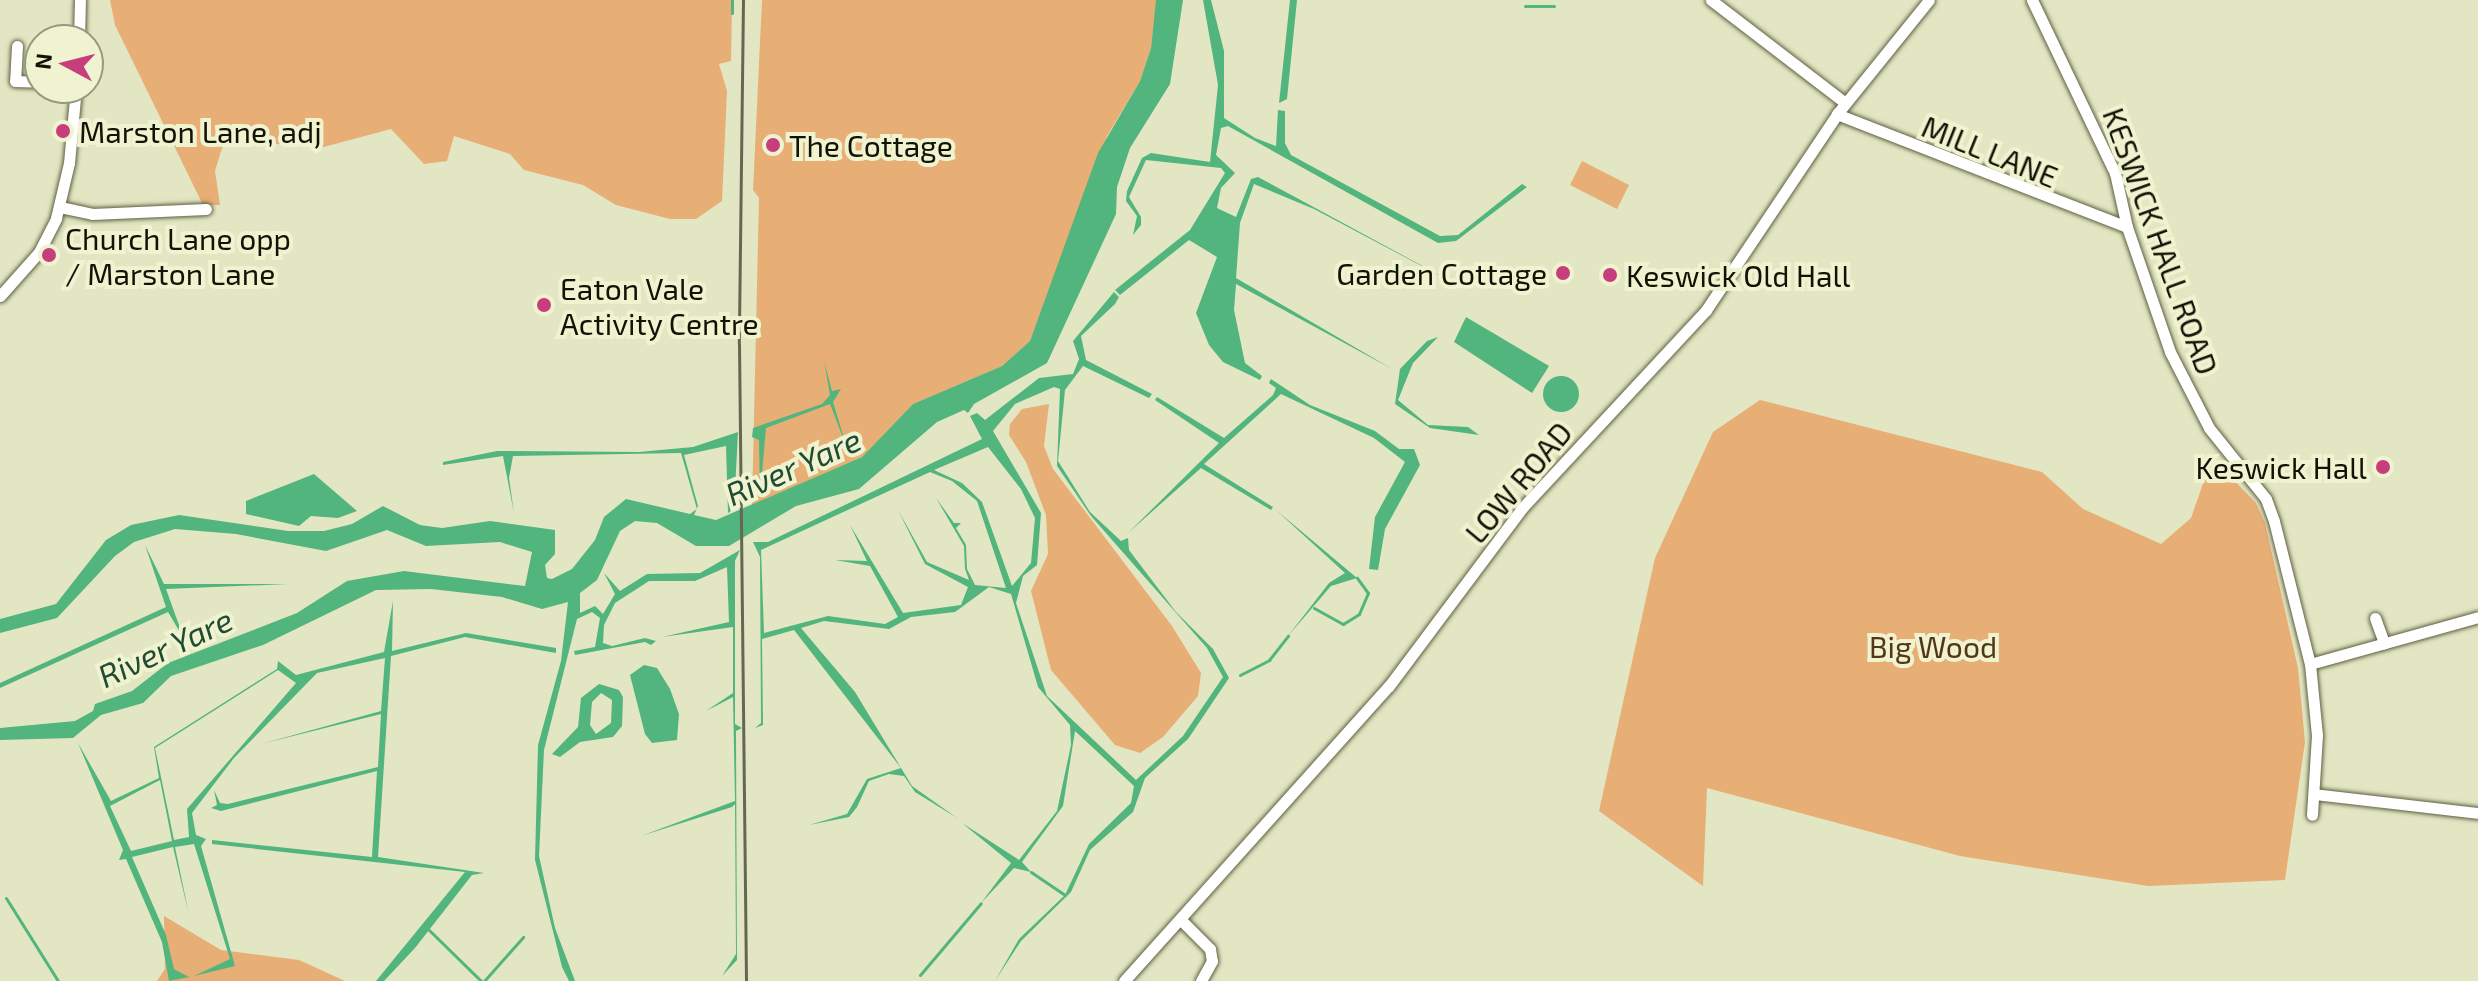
<!DOCTYPE html>
<style>
body{margin:0}
#map{position:relative;width:2478px;height:981px;overflow:hidden;background:#e3e6c3;font-family:"Exo 2",sans-serif}
div>[style]{position:absolute}
.green>*{inset:0;background:#e7ae75}
.water>*{inset:0;background:#51b57d}
.round{border-radius:50%}
.stream>*{height:3px;margin:-1.5px;padding:0 1.5px;transform-origin:1.5px;border-radius:1.5px;background:#51b57d}
.roads{filter:drop-shadow(0 0 2px #5e6041) drop-shadow(0 0 2px #5e6041)}
.minor>*{height:11px;margin:-5.5px;padding:0 5.5px;transform-origin:5.5px;border-radius:5.5px;background:#fff}
.rail>*{height:3px;margin:-1.5px;padding:0 1.5px;transform-origin:1.5px;border-radius:1.5px;background:#666752}
.dots>*{width:22px;height:22px;translate:-50% -50%;box-sizing:border-box;border:4px solid #f0f3d0;border-radius:50%}
span{translate:-50% -50%;white-space:nowrap;text-align:center;line-height:1.15;-webkit-text-stroke:8px #f0f3d0;paint-order:stroke}
.poi-label{font-size:30px;color:#121206}
.left{translate:0 -50%;text-align:left}
.right{translate:-100% -50%;text-align:right}
.street-label{font-size:30px;color:#121206}
.park-label{font-size:30px;color:#533616}
.water-label{font-size:32px;color:#224b34;font-style:italic}
.north{position:absolute;left:24px;top:24px;width:80px;height:80px;box-sizing:border-box;background:#f0f3d0;border:2px solid #97997f;border-radius:50%;rotate:277deg;font-size:22px;font-weight:700;line-height:32px;text-align:center;color:#121206}
.north::after{content:'';display:block;margin:auto;width:28px;height:36px;background:#c63e7b;clip-path:polygon(50% 0,100% 100%,50% 72%,0 100%)}
</style>
<div id="map">
<div class="green">
<div style="clip-path:polygon(110px 0,732px 0,731px 61px,719px 64px,727px 91px,722px 201px,696px 219px,670px 219px,616px 205px,583px 185px,524px 170px,510px 154px,454px 136px,447px 161px,424px 164px,391px 129px,320px 148px,234px 140px,222px 148px,215px 171px,220px 205px,203px 205px,115px 25px)"></div>
<div style="clip-path:polygon(762px 0,1156px 0,1156px 6px,1151px 48px,1140px 81px,1107px 136px,1030px 341px,1002px 366px,913px 404px,862px 457px,752px 505px,759px 198px,753px 190px)"></div>
<div style="clip-path:polygon(1582px 161px,1629px 185px,1617px 209px,1570px 185px)"></div>
<div style="clip-path:polygon(1760px 400px,2042px 472px,2083px 509px,2161px 544px,2191px 518px,2212px 458px,2256px 503px,2265px 523px,2298px 668px,2305px 742px,2285px 880px,2148px 886px,1960px 856px,1707px 788px,1703px 886px,1599px 811px,1655px 558px,1713px 432px)"></div>
<div style="clip-path:polygon(1049px 404px,1044px 446px,1053px 469px,1172px 626px,1201px 673px,1198px 696px,1163px 737px,1140px 753px,1115px 745px,1051px 670px,1031px 591px,1048px 554px,1046px 515px,1026px 462px,1009px 435px,1010px 424px,1022px 409px)"></div>
<div style="clip-path:polygon(164px 916px,221px 950px,299px 960px,345px 981px,157px 981px,165px 969px)"></div>
</div>
<div class="water">
<div style="clip-path:polygon(1156px 0,1183px 0,1170px 84px,1130px 148px,1117px 187px,1116px 214px,1047px 363px,974px 404px,968px 413px,964px 410px,937px 422px,859px 489px,796px 506px,729px 546px,696px 546px,657px 523px,635px 521px,620px 531px,597px 580px,580px 593px,580px 613px,595px 606px,603px 614px,615px 594px,604px 573px,620px 591px,647px 574px,700px 573px,740px 550px,735px 561px,735px 724px,742px 728px,736px 731px,737px 960px,722px 976px,736px 954px,735px 804px,732px 807px,641px 836px,735px 801px,733px 697px,706px 711px,733px 693px,733px 627px,662px 637px,729px 622px,727px 567px,695px 581px,649px 581px,615px 603px,604px 625px,603px 643px,612px 646px,645px 638px,656px 641px,651px 645px,645px 642px,575px 655px,574px 651px,595px 647px,600px 618px,592px 612px,577px 619px,544px 750px,539px 856px,555px 928px,575px 981px,569px 981px,562px 967px,535px 860px,538px 745px,561px 661px,568px 602px,542px 609px,502px 597px,431px 589px,376px 590px,263px 645px,171px 676px,143px 703px,101px 715px,73px 738px,0 740px,0 728px,75px 721px,93px 711px,95px 704px,132px 691px,168px 663px,297px 613px,347px 581px,404px 571px,525px 586px,532px 552px,500px 542px,426px 546px,387px 530px,326px 551px,236px 534px,175px 529px,134px 542px,115px 556px,57px 618px,0 633px,0 619px,56px 604px,106px 540px,131px 525px,179px 515px,288px 531px,324px 531px,352px 524px,383px 506px,420px 525px,442px 528px,490px 521px,555px 530px,555px 554px,545px 565px,547px 578px,552px 579px,572px 569px,595px 540px,604px 517px,626px 499px,690px 514px,697px 509px,681px 453px,513px 456px,509px 478px,514px 513px,503px 456px,443px 465px,443px 462px,497px 451px,639px 452px,693px 447px,738px 432px,734px 509px,728px 513px,726px 446px,684px 455px,698px 506px,694px 515px,716px 520px,862px 457px,913px 404px,1002px 366px,1030px 341px,1098px 153px,1140px 81px,1151px 48px)"></div>
<div style="clip-path:polygon(1203px 0,1211px 0,1224px 51px,1224px 118px,1255px 138px,1276px 146px,1278px 110px,1285px 111px,1285px 143px,1291px 155px,1440px 236px,1458px 235px,1522px 184px,1527px 187px,1456px 241px,1438px 243px,1228px 126px,1221px 128px,1216px 155px,1235px 173px,1221px 188px,1217px 208px,1236px 217px,1251px 179px,1258px 177px,1467px 290px,1314px 209px,1254px 184px,1240px 223px,1236px 278px,1394px 370px,1236px 284px,1234px 310px,1245px 363px,1262px 376px,1260px 380px,1223px 362px,1209px 345px,1196px 313px,1217px 257px,1189px 240px,1120px 295px,1115px 290px,1190px 230px,1225px 173px,1221px 168px,1146px 160px,1129px 197px,1141px 217px,1141px 225px,1133px 235px,1137px 216px,1126px 201px,1127px 191px,1142px 158px,1151px 153px,1210px 162px,1218px 85px)"></div>
<div style="clip-path:polygon(1290px 0,1297px 0,1287px 99px,1279px 103px)"></div>
<div style="clip-path:polygon(evenodd,1114px 292px,1119px 297px,1115px 304px,1081px 336px,1086px 360px,1152px 394px,1149px 398px,1083px 366px,1065px 390px,1058px 461px,1090px 512px,1121px 541px,1128px 538px,1129px 550px,1176px 612px,1213px 649px,1229px 678px,1188px 739px,1145px 778px,1133px 812px,1090px 850px,1071px 892px,1021px 941px,995px 981px,1019px 939px,1065px 895px,1089px 844px,1131px 803px,1134px 786px,1075px 731px,1063px 806px,1022px 862px,1031px 872px,1014px 868px,981px 903px,1011px 863px,962px 823px,1019px 860px,1057px 811px,1071px 745px,1070px 725px,1038px 687px,1011px 594px,989px 587px,955px 612px,911px 617px,889px 629px,824px 621px,801px 628px,855px 692px,912px 786px,957px 818px,915px 792px,904px 776px,889px 774px,869px 781px,857px 807px,849px 817px,809px 825px,847px 814px,867px 779px,901px 768px,794px 630px,762px 639px,763px 725px,755px 728px,761px 723px,760px 557px,753px 542px,768px 542px,982px 439px,970px 416px,977px 413px,985px 420px,1039px 378px,1073px 374px,1079px 359px,1073px 341px,1114px 292px,1054px 387px,1060px 389px,1057px 466px,1091px 516px,1207px 648px,1223px 677px,1183px 736px,1136px 780px,1047px 696px,1016px 603px,1023px 576px,1037px 565px,1041px 513px,993px 431px,1015px 404px,1054px 387px,1114px 292px,988px 447px,1021px 489px,1035px 518px,1031px 563px,1012px 586px,982px 502px,962px 483px,934px 470px,988px 447px,1114px 292px,930px 472px,952px 481px,977px 501px,1006px 588px,975px 585px,967px 569px,966px 545px,956px 528px,961px 523px,954px 523px,936px 498px,964px 546px,965px 569px,969px 580px,927px 562px,898px 510px,925px 564px,968px 587px,961px 605px,903px 613px,850px 525px,867px 561px,835px 560px,870px 566px,898px 617px,885px 624px,828px 616px,764px 633px,761px 550px,930px 472px)"></div>
<div style="clip-path:polygon(1466px 317px,1549px 366px,1532px 393px,1454px 342px)"></div>
<div style="clip-path:polygon(1438px 337px,1413px 363px,1398px 400px,1428px 425px,1468px 427px,1479px 435px,1430px 428px,1395px 404px,1400px 369px,1427px 341px)"></div>
<div style="clip-path:polygon(824px 361px,832px 391px,841px 389px,833px 402px,847px 448px,830px 404px,766px 428px,760px 496px,759px 440px,752px 437px,753px 428px,822px 404px,830px 395px)"></div>
<div class="round" style="left:1543px;top:376px;width:36px;height:36px"></div>
<div style="clip-path:polygon(1271px 379px,1310px 405px,1375px 431px,1399px 449px,1414px 449px,1420px 465px,1385px 529px,1378px 570px,1369px 569px,1375px 517px,1405px 462px,1374px 438px,1281px 394px,1204px 464px,1273px 507px,1271px 510px,1201px 468px,1128px 533px,1219px 443px,1155px 400px,1157px 397px,1224px 438px,1273px 395px,1276px 388px,1269px 383px)"></div>
<div style="clip-path:polygon(314px 474px,357px 511px,338px 518px,311px 516px,299px 526px,246px 514px,246px 501px)"></div>
<div style="clip-path:polygon(1276px 510px,1357px 578px,1331px 586px,1288px 636px,1329px 583px,1345px 573px)"></div>
<div style="clip-path:polygon(145px 545px,164px 584px,288px 584px,166px 589px,184px 639px,168px 612px,0 688px,0 683px,166px 607px)"></div>
<div style="clip-path:polygon(evenodd,393px 601px,392px 651px,466px 633px,556px 648px,556px 653px,465px 637px,391px 656px,378px 857px,484px 873px,472px 875px,415px 948px,384px 981px,376px 981px,465px 872px,212px 844px,212px 840px,372px 857px,377px 771px,221px 811px,211px 808px,217px 805px,214px 790px,220px 803px,228px 804px,378px 767px,381px 714px,261px 744px,381px 711px,385px 658px,317px 673px,234px 758px,192px 813px,196px 835px,206px 839px,201px 846px,235px 966px,194px 976px,230px 959px,194px 844px,175px 847px,189px 915px,173px 847px,132px 857px,166px 935px,174px 969px,189px 977px,169px 981px,162px 942px,126px 859px,119px 860px,123px 850px,78px 743px,111px 801px,159px 778px,154px 747px,277px 669px,278px 661px,296px 675px,384px 652px,393px 601px,278px 670px,296px 683px,187px 809px,189px 837px,174px 840px,155px 748px,278px 670px,393px 601px,160px 780px,172px 841px,131px 851px,110px 806px,160px 780px)"></div>
<div style="clip-path:polygon(644px 665px,657px 668px,670px 689px,679px 714px,677px 740px,652px 743px,645px 734px,630px 675px)"></div>
<div style="clip-path:polygon(evenodd,599px 684px,619px 690px,623px 697px,622px 726px,613px 737px,580px 742px,560px 757px,552px 754px,578px 727px,581px 698px,599px 684px,601px 693px,612px 700px,611px 723px,596px 734px,590px 725px,592px 702px,601px 693px)"></div>
</div>
<div class="stream">
<div style="left:1525px;top:6px;width:29px"></div>
<div style="left:732px;top:13px;width:13px;rotate:-90deg"></div>
<div style="left:1314px;top:608px;width:33px;rotate:29deg"></div>
<div style="left:1343px;top:624px;width:19px;rotate:-32deg"></div>
<div style="left:1359px;top:614px;width:23px;rotate:-67deg"></div>
<div style="left:1368px;top:593px;width:19px;rotate:-126deg"></div>
<div style="left:1240px;top:675px;width:33px;rotate:-27deg"></div>
<div style="left:1269px;top:660px;width:31px;rotate:-52deg"></div>
<div style="left:1031px;top:872px;width:41px;rotate:34.1deg"></div>
<div style="left:6px;top:898px;width:98px;rotate:57.9deg"></div>
<div style="left:429px;top:930px;width:73px;rotate:44.4deg"></div>
<div style="left:920px;top:975px;width:94px;rotate:-49.7deg"></div>
<div style="left:484px;top:981px;width:59px;rotate:-48.4deg"></div>
</div>
<div class="roads">
<div class="minor">
<div style="left:1711px;top:0;width:169px;rotate:37.5deg"></div>
<div style="left:2032px;top:0;width:192px;rotate:64.4deg"></div>
<div style="left:2115px;top:173px;width:55px;rotate:77.5deg"></div>
<div style="left:2127px;top:227px;width:132px;rotate:71deg"></div>
<div style="left:2170px;top:352px;width:85px;rotate:62.8deg"></div>
<div style="left:2209px;top:428px;width:91px;rotate:51.2deg"></div>
<div style="left:2266px;top:499px;width:23px;rotate:70deg"></div>
<div style="left:2274px;top:521px;width:147px;rotate:75.9deg"></div>
<div style="left:2310px;top:664px;width:71px;rotate:84.4deg"></div>
<div style="left:2317px;top:735px;width:80px;rotate:93.6deg"></div>
<div style="left:79px;top:40px;width:40px;rotate:-88.6deg"></div>
<div style="left:17px;top:46px;width:35px;rotate:93deg"></div>
<div style="left:15px;top:81px;width:25px;rotate:2deg"></div>
<div style="left:1837px;top:114px;width:311px;rotate:21.3deg"></div>
<div style="left:60px;top:207px;width:33px;rotate:12deg"></div>
<div style="left:92px;top:214px;width:114px;rotate:-2.5deg"></div>
<div style="left:0;top:296px;width:59px;rotate:-48.4deg"></div>
<div style="left:39px;top:252px;width:38px;rotate:-63deg"></div>
<div style="left:56px;top:218px;width:57px;rotate:-76.7deg"></div>
<div style="left:69px;top:163px;width:75px;rotate:-84.7deg"></div>
<div style="left:2375px;top:618px;width:27px;rotate:70deg"></div>
<div style="left:2310px;top:664px;width:174px;rotate:-15.6deg"></div>
<div style="left:2314px;top:794px;width:165px;rotate:6.6deg"></div>
<div style="left:1181px;top:920px;width:41px;rotate:45deg"></div>
<div style="left:1210px;top:949px;width:12px;rotate:81deg"></div>
<div style="left:1212px;top:961px;width:23px;rotate:119deg"></div>
<div style="left:1124px;top:981px;width:397px;rotate:-48.1deg"></div>
<div style="left:1389px;top:686px;width:224px;rotate:-53.2deg"></div>
<div style="left:1523px;top:507px;width:269px;rotate:-47.1deg"></div>
<div style="left:1706px;top:310px;width:236px;rotate:-56.2deg"></div>
<div style="left:1837px;top:114px;width:146px;rotate:-51.1deg"></div>
</div>
</div>
<div class="rail">
<div style="left:743px;top:0;width:344px;rotate:90.7deg"></div>
<div style="left:739px;top:344px;width:637px;rotate:89.37deg"></div>
</div>
<div class="dots">
<div style="left:63px;top:131px;background:#c63e7b"></div>
<div style="left:773px;top:145px;background:#c63e7b"></div>
<div style="left:49px;top:255px;background:#c63e7b"></div>
<div style="left:1563px;top:273px;background:#c63e7b"></div>
<div style="left:1610px;top:275px;background:#c63e7b"></div>
<div style="left:544px;top:305px;background:#c63e7b"></div>
<div style="left:2383px;top:467px;background:#c63e7b"></div>
</div>
<div class="poi-label">
<span class="left" style="left:79px;top:131px">Marston Lane, adj</span>
<span class="left" style="left:789px;top:145px">The Cottage</span>
<span class="left" style="left:65px;top:255px">Church Lane opp<br>/ Marston Lane</span>
<span class="right" style="left:1547px;top:273px">Garden Cottage</span>
<span class="left" style="left:1626px;top:275px">Keswick Old Hall</span>
<span class="left" style="left:560px;top:305px">Eaton Vale<br>Activity Centre</span>
<span class="right" style="left:2367px;top:467px">Keswick Hall</span>
</div>
<div class="street-label">
<span style="left:1990px;top:151px;rotate:22deg">MILL LANE</span>
<span style="left:2161px;top:241px;rotate:70deg">KESWICK HALL ROAD</span>
<span style="left:1518px;top:482px;rotate:-50deg">LOW ROAD</span>
</div>
<div class="park-label">
<span style="left:1933px;top:646px">Big Wood</span>
</div>
<div class="water-label">
<span style="left:793px;top:466px;rotate:-24deg">River Yare</span>
<span style="left:165px;top:647px;rotate:-25deg">River Yare</span>
</div>
<div class="north">N</div>
</div>
